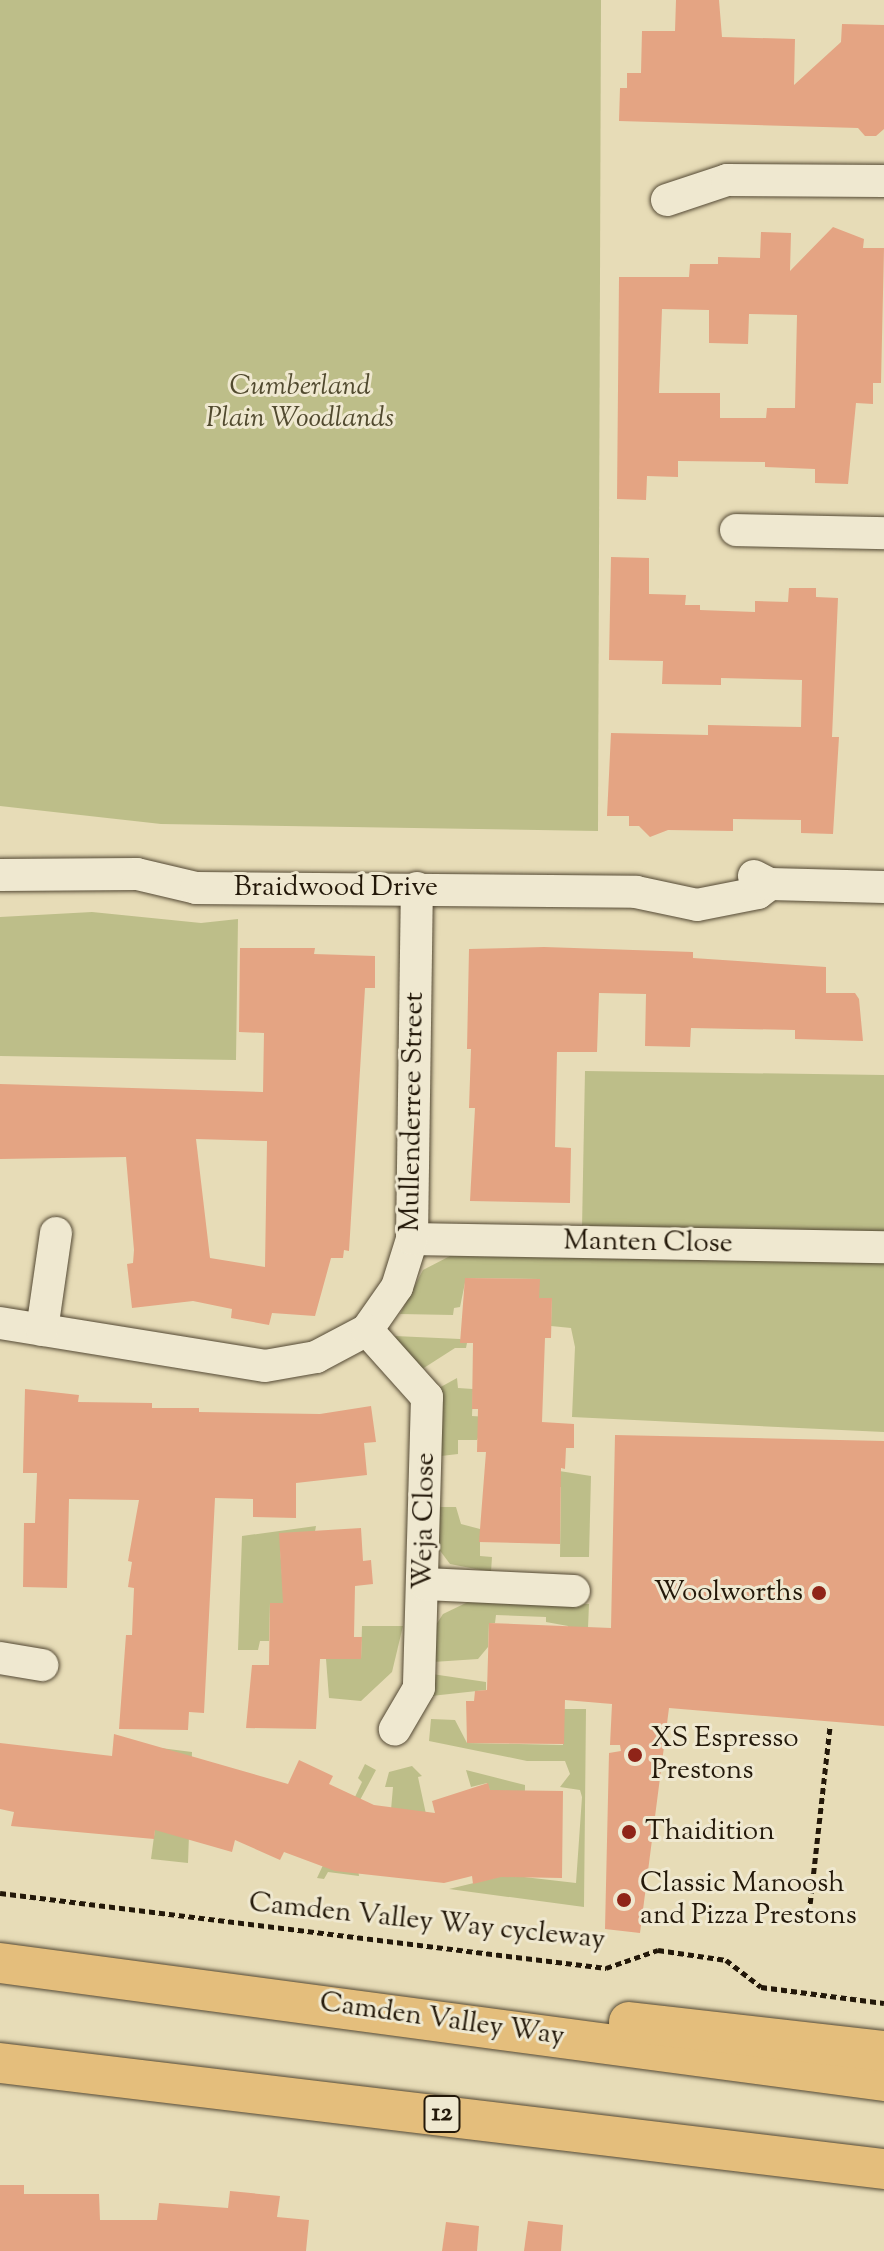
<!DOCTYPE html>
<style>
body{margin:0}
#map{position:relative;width:884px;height:2251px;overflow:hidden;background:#e7dcb7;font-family:"Sorts Mill Goudy",serif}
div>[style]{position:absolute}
.green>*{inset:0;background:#bdbe89}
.building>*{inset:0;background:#e4a483}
.path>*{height:5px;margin-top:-2.5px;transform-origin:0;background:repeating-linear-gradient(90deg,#231809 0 6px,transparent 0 10px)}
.roads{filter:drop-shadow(0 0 2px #544934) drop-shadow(0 0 2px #544934)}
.minor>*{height:32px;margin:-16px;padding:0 16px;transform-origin:16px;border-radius:16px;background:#efe8d0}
.major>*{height:40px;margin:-20px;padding:0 20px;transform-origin:20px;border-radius:20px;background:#e4be7c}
.dots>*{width:22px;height:22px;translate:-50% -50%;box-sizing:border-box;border:4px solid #efe8d0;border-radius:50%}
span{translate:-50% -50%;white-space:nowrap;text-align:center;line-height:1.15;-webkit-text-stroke:6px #efe8d0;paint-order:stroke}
.shield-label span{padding:2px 6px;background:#efe8d0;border:2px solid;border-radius:6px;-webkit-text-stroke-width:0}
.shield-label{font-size:26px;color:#231809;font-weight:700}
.park-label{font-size:28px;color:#514a2f;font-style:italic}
.street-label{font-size:28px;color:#231809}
.poi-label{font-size:28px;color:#231809}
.right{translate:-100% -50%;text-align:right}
.left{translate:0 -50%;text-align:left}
</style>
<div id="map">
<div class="green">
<div style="clip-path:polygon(0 0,601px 0,598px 831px,161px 824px,0 806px)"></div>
<div style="clip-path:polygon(92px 912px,201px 923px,238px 919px,236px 1060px,0 1056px,0 917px)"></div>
<div style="clip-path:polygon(585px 1071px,884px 1075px,884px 1233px,582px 1228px)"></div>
<div style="clip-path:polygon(450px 1256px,884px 1263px,884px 1432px,572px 1417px,575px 1347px,571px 1328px,551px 1326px,552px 1299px,539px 1298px,539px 1279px,466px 1278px,460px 1307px,454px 1308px,453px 1315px,400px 1314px,423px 1270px)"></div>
<div style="clip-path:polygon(395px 1336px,460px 1339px,467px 1343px,466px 1348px,455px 1348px,416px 1373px)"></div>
<div style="clip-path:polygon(457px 1378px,458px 1388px,473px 1389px,472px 1416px,488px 1417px,477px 1440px,458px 1440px,458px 1454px,441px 1456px,428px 1394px)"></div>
<div style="clip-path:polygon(534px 1467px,591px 1476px,589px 1557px,560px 1557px,561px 1487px,533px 1485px)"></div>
<div style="clip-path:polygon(435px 1507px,456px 1507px,461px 1524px,480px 1529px,480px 1556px,492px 1557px,491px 1572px,450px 1564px,438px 1548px)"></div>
<div style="clip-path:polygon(316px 1526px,313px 1543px,280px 1545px,283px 1590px,294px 1603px,270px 1603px,269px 1641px,260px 1641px,258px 1650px,238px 1650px,242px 1536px)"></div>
<div style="clip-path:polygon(470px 1601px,589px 1604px,586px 1676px,567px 1686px,568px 1626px,546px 1622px,546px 1617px,496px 1615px,495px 1623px,489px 1623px,488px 1647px,478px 1659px,433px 1662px,434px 1628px,443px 1614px)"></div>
<div style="clip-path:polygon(362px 1626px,403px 1626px,392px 1672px,361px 1701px,329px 1698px,326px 1659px,361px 1659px)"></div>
<div style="clip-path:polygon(432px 1674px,486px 1682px,486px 1690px,431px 1696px)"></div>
<div style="clip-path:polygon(560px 1709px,586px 1709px,584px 1907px,449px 1889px,511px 1874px,489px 1788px,487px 1783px,471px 1787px,466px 1770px,525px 1785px,524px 1877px,576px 1883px,582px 1797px,580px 1790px,560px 1787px,570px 1774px,565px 1761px,527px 1761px,429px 1741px,431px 1719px,455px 1720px,467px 1743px,563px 1745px)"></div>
<div style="clip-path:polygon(137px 1745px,192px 1752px,188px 1863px,151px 1859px,159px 1799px)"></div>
<div style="clip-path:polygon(365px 1764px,376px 1770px,351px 1817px,359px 1876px,328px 1872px,324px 1879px,317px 1878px,362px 1782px,358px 1778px)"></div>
<div style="clip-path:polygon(412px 1766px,422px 1776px,418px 1777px,426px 1814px,391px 1810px,393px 1787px,385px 1787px,389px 1772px)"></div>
</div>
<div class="building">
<div style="clip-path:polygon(676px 0,719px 0,722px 37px,795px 39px,794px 85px,841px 42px,842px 24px,884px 25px,884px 129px,876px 136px,865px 136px,858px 128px,619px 121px,620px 88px,627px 88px,627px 73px,641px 73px,642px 31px,675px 31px)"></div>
<div style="clip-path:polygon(evenodd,833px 227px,864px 239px,863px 248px,884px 248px,881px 383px,873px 383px,873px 404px,856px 403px,848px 484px,815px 483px,815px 469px,765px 467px,765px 462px,678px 461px,678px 477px,647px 476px,646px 500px,617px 499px,619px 277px,689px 277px,690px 264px,718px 264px,718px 257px,760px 258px,761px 232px,791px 233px,790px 271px,833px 227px,662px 309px,709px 310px,709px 343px,748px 344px,749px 314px,797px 315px,795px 408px,767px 408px,766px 418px,720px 418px,720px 393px,659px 393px,662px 309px)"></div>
<div style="clip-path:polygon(611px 557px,649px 558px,649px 594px,686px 595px,685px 605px,700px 605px,700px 610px,755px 612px,755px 601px,788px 602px,789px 588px,816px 588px,816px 597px,838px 598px,832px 737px,839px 737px,833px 834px,801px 833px,801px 820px,733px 819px,733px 831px,668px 830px,650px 837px,639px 826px,629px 826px,629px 816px,607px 816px,611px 733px,708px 735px,708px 725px,801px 727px,802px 680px,721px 678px,721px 685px,662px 684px,663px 661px,609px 660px)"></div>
<div style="clip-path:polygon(544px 947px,693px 952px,693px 958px,826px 967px,826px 993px,855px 993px,859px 999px,863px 1041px,795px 1039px,795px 1030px,691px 1028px,690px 1047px,645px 1046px,646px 994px,599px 993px,597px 1052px,557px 1052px,555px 1147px,571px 1148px,570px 1203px,470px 1201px,475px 1108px,469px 1108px,471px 1049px,467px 1049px,469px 949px)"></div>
<div style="clip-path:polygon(evenodd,240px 948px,315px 948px,314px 954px,375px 956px,375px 988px,365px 988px,349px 1251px,344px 1250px,343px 1258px,331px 1258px,315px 1316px,272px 1313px,269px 1325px,231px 1318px,232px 1309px,193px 1301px,132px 1308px,127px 1264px,133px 1263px,134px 1250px,126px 1157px,0 1159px,0 1084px,263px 1092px,264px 1033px,239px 1032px,240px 948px,196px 1139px,267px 1141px,265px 1267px,210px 1258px,196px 1139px)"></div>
<div style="clip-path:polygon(465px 1278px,540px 1279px,539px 1298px,552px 1298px,551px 1338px,545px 1338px,542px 1422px,574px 1424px,574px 1448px,566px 1448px,565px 1469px,561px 1468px,560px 1544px,479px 1542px,486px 1452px,477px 1452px,478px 1409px,472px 1409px,473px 1343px,460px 1343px)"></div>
<div style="clip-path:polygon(25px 1389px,79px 1395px,78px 1402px,152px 1403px,152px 1408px,199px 1408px,199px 1412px,320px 1414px,371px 1406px,376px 1442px,364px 1443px,367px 1475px,296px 1483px,296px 1518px,253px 1517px,253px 1499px,215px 1498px,204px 1713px,189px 1712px,188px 1730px,119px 1729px,126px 1635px,132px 1635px,134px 1588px,128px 1587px,132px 1562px,128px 1561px,139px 1500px,69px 1499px,67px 1588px,23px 1587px,24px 1523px,35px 1523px,37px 1473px,23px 1473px)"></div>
<div style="clip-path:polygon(615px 1435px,884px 1441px,884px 1726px,669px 1708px,640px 1933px,605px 1929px,609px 1753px,621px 1751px,620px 1745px,610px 1745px,612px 1704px,565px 1700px,564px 1744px,467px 1743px,466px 1701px,474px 1701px,475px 1691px,487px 1690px,489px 1623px,611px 1628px)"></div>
<div style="clip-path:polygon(361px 1528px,363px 1561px,371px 1560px,373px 1584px,355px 1586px,354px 1637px,362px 1637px,361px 1659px,320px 1659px,316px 1729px,246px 1728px,252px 1665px,269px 1665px,270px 1603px,283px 1603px,279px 1533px)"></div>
<div style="clip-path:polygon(114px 1734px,288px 1784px,299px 1760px,333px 1776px,329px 1784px,374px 1805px,435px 1813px,432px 1801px,488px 1783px,490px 1790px,563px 1791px,562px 1878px,501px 1877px,473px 1884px,472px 1876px,444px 1883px,335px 1871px,284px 1852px,280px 1860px,235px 1840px,232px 1852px,155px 1830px,154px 1839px,11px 1826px,14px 1812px,0 1809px,0 1743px,112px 1756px)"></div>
<div style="clip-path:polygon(0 2185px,24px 2185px,24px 2194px,99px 2194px,100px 2220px,157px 2220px,159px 2203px,228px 2208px,230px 2191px,280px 2196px,277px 2217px,309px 2220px,306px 2251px,0 2251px)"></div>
<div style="clip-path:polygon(528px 2221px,563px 2225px,561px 2251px,524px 2251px)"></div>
<div style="clip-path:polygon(446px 2222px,479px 2226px,477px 2251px,442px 2251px)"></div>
</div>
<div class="path">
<div style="left:0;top:1893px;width:611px;rotate:7.06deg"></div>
<div style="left:606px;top:1968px;width:55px;rotate:-19.1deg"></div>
<div style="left:658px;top:1950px;width:69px;rotate:8.4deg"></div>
<div style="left:726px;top:1960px;width:44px;rotate:37.6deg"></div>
<div style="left:761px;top:1987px;width:124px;rotate:7.4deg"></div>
<div style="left:808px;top:1923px;width:198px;rotate:-83.6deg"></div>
</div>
<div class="roads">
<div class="minor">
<div style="left:667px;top:200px;width:63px;rotate:-18.4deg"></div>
<div style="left:727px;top:180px;width:157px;rotate:0.4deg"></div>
<div style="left:736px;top:530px;width:148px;rotate:1.2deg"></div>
<div style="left:0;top:875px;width:137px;rotate:-0.4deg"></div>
<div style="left:137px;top:874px;width:61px;rotate:13.3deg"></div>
<div style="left:196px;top:888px;width:440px;rotate:0.5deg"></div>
<div style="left:636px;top:892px;width:62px;rotate:12deg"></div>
<div style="left:697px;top:905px;width:62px;rotate:-11.1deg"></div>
<div style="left:758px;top:893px;width:15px;rotate:-37deg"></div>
<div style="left:754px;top:876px;width:18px;rotate:27deg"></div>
<div style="left:770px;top:884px;width:114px;rotate:1.5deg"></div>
<div style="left:412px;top:1239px;width:472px;rotate:1deg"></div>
<div style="left:0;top:1323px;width:268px;rotate:9.2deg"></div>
<div style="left:265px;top:1366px;width:52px;rotate:-10deg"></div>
<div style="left:316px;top:1357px;width:58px;rotate:-27.9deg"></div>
<div style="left:367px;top:1330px;width:52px;rotate:-55.1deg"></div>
<div style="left:397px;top:1287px;width:50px;rotate:-72.6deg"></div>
<div style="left:412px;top:1239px;width:351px;rotate:-89.2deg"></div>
<div style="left:42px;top:1330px;width:98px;rotate:-81.8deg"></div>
<div style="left:367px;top:1330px;width:90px;rotate:48.2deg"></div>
<div style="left:427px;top:1397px;width:291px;rotate:91.6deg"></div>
<div style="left:419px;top:1688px;width:48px;rotate:120.3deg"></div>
<div style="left:425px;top:1584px;width:149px;rotate:2.7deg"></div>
<div style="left:0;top:1658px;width:43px;rotate:9.5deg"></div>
</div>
<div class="major">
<div style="left:0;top:1963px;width:892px;rotate:7.6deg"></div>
<div style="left:629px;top:2022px;width:257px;rotate:6.5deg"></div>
<div style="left:0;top:2063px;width:890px;rotate:6.84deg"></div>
</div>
</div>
<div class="dots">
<div style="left:819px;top:1593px;background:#8f2418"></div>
<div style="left:635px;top:1755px;background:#8f2418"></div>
<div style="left:629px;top:1832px;background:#8f2418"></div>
<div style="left:624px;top:1900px;background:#8f2418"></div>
</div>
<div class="shield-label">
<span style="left:442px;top:2114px">12</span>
</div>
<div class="park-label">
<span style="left:300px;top:403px">Cumberland<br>Plain Woodlands</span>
</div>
<div class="street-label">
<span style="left:336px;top:888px">Braidwood Drive</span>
<span style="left:413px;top:1112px;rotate:-89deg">Mullenderree Street</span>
<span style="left:648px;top:1243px;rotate:1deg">Manten Close</span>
<span style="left:425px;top:1521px;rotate:-89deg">Weja Close</span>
<span style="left:427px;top:1922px;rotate:6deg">Camden Valley Way cycleway</span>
<span style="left:442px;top:2020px;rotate:8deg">Camden Valley Way</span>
</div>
<div class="poi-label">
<span class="right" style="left:803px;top:1593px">Woolworths</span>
<span class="left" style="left:651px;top:1755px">XS Espresso<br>Prestons</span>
<span class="left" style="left:645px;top:1832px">Thaidition</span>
<span class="left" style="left:640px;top:1900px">Classic Manoosh<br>and Pizza Prestons</span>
</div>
</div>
